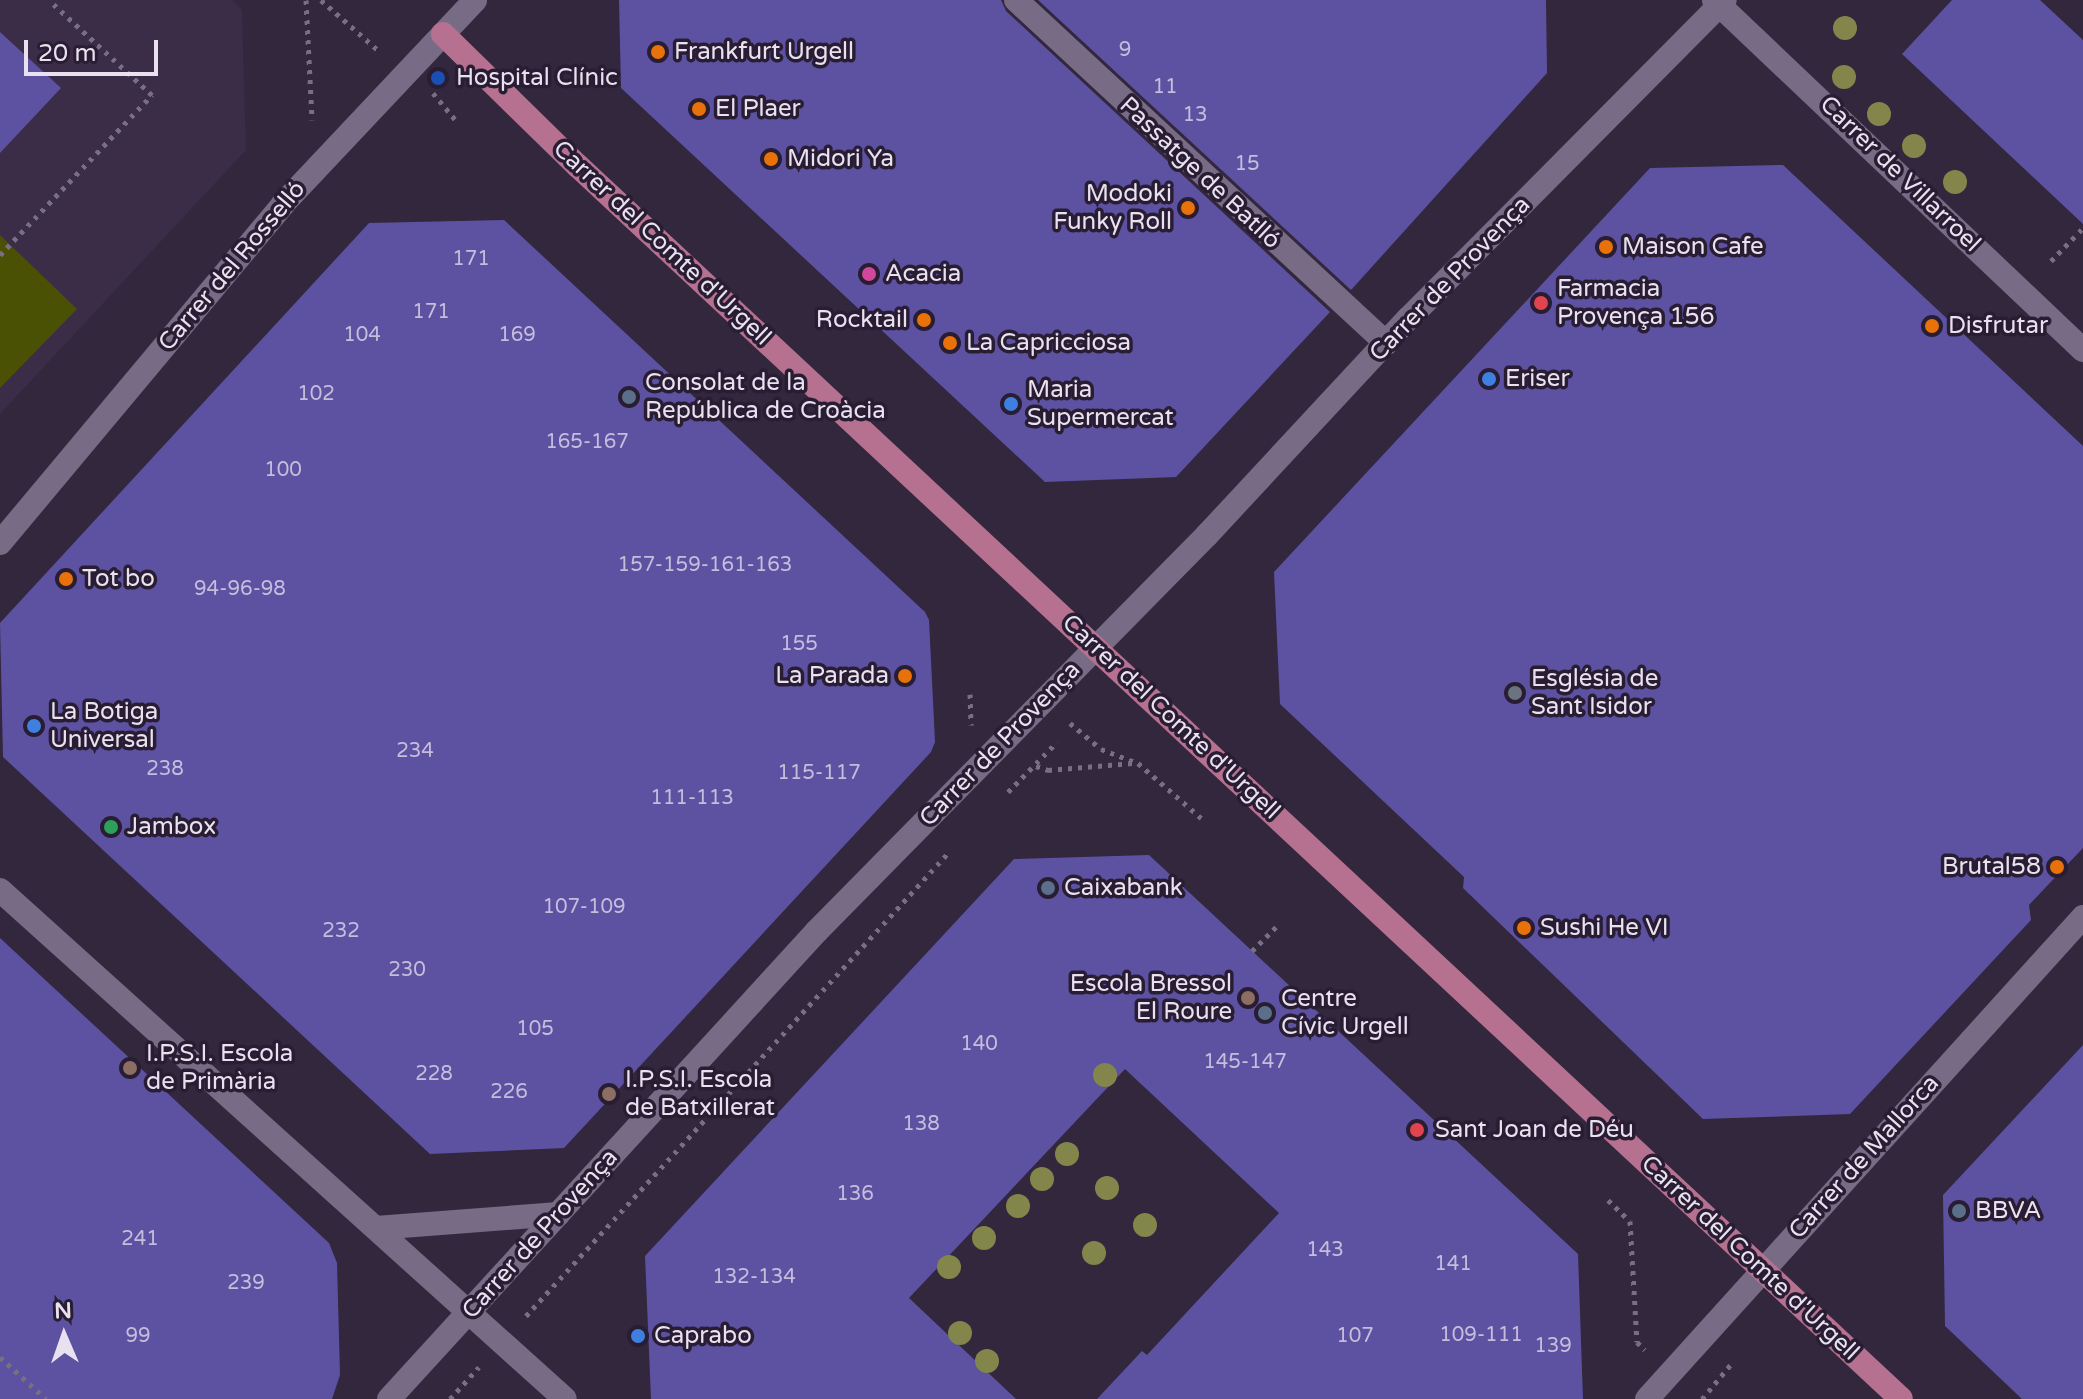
<!DOCTYPE html>
<meta charset="utf-8">
<style>
body{margin:0}
#map{position:relative;width:2083px;height:1399px;overflow:hidden;background:#32273d;font-family:"Varela Round",sans-serif}
div>[style]{position:absolute}
.built>*{inset:0;background:#3b2c48}
.green>*{inset:0;background:#4b5104}
.building>*{inset:0;background:#5d52a1}
.path>*{height:5px;margin-top:-2.5px;transform-origin:0;background:repeating-linear-gradient(90deg,#796f82 0 4px,transparent 0 10px)}
.street>*{height:24px;margin:-12px;padding:0 12px;transform-origin:12px;border-radius:12px;background:#786b85}
.secondary>*{height:24px;margin:-12px;padding:0 12px;transform-origin:12px;border-radius:12px;background:#786b85}
.primary>*{height:24px;margin:-12px;padding:0 12px;transform-origin:12px;border-radius:12px;background:#b67090}
.trees>*{width:24px;height:24px;margin:-12px;border-radius:50%;background:#83864a}
.dots>*{width:22px;height:22px;translate:-50% -50%;box-sizing:border-box;border:4px solid #281d32;border-radius:50%}
span{translate:-50% -50%;white-space:nowrap;text-align:center;line-height:1.15;-webkit-text-stroke:7px #281d32;paint-order:stroke}
.number-label{font-size:20px;color:#c6bddc}
.number-label span{-webkit-text-stroke-width:0}
.poi-label{font-size:24px;color:#e9e1f0}
.left{translate:0 -50%;text-align:left}
.right{translate:-100% -50%;text-align:right}
.street-label{font-size:24px;color:#e9e1f0}
.north{position:absolute;left:24px;top:1295px;width:80px;height:80px;-webkit-text-stroke:6px #281d32;paint-order:stroke;rotate:358deg;font-size:22px;font-weight:700;line-height:32px;text-align:center;color:#e9e1f0}
.north::after{content:'';display:block;margin:auto;width:28px;height:36px;background:#e9e1f0;clip-path:polygon(50% 0,100% 100%,50% 72%,0 100%)}
.scale{position:absolute;left:24px;top:40px;width:134px;height:36px;box-sizing:border-box;border:4px solid #e9e1f0;border-top:0;padding-left:10px;font-size:24px;line-height:28px;white-space:nowrap;color:#e9e1f0;-webkit-text-stroke:6px #281d32;paint-order:stroke}
</style>
<div id="map">
<div class="built">
<div style="clip-path:polygon(0 0,232px 0,242px 10px,246px 150px,0 414px)"></div>
</div>
<div class="green">
<div style="clip-path:polygon(0 235px,77px 309px,0 388px)"></div>
</div>
<div class="building">
<div style="clip-path:polygon(619px 0,1001px 0,1006px 11px,1330px 312px,1176px 477px,1045px 482px,621px 88px)"></div>
<div style="clip-path:polygon(1038px 0,1546px 0,1547px 73px,1351px 290px)"></div>
<div style="clip-path:polygon(1952px 0,2040px 0,2083px 40px,2083px 224px,1902px 54px)"></div>
<div style="clip-path:polygon(0 32px,61px 88px,0 153px)"></div>
<div style="clip-path:polygon(1783px 165px,2083px 446px,2083px 848px,2029px 905px,2031px 920px,1850px 1114px,1703px 1119px,1463px 888px,1464px 877px,1280px 704px,1274px 572px,1650px 168px)"></div>
<div style="clip-path:polygon(504px 220px,925px 612px,929px 620px,935px 742px,931px 752px,564px 1148px,430px 1154px,3px 757px,0 623px,369px 223px)"></div>
<div style="clip-path:polygon(1149px 855px,1578px 1254px,1583px 1399px,1097px 1399px,1142px 1351px,1147px 1355px,1279px 1213px,1125px 1069px,909px 1298px,1016px 1399px,651px 1399px,645px 1256px,1014px 859px)"></div>
<div style="clip-path:polygon(0 938px,329px 1243px,337px 1263px,340px 1375px,332px 1399px,0 1399px)"></div>
<div style="clip-path:polygon(2083px 1045px,2083px 1399px,2022px 1399px,1945px 1326px,1943px 1195px)"></div>
</div>
<div class="path">
<div style="left:306px;top:0;width:120px;rotate:87.1deg"></div>
<div style="left:321px;top:0;width:77px;rotate:41.3deg"></div>
<div style="left:433px;top:93px;width:35px;rotate:50deg"></div>
<div style="left:0;top:255px;width:221px;rotate:-46.5deg"></div>
<div style="left:152px;top:95px;width:140px;rotate:-137.3deg"></div>
<div style="left:2051px;top:261px;width:46px;rotate:-45.9deg"></div>
<div style="left:970px;top:694px;width:31px;rotate:88deg"></div>
<div style="left:1070px;top:723px;width:40px;rotate:40deg"></div>
<div style="left:1101px;top:749px;width:40px;rotate:21deg"></div>
<div style="left:1138px;top:763px;width:84px;rotate:41.1deg"></div>
<div style="left:1036px;top:766px;width:13px;rotate:18deg"></div>
<div style="left:1048px;top:770px;width:85px;rotate:-4.7deg"></div>
<div style="left:1008px;top:792px;width:70px;rotate:-45.6deg"></div>
<div style="left:1252px;top:951px;width:37px;rotate:-45deg"></div>
<div style="left:1608px;top:1200px;width:30px;rotate:44deg"></div>
<div style="left:1630px;top:1221px;width:121px;rotate:86.7deg"></div>
<div style="left:1637px;top:1342px;width:11px;rotate:45deg"></div>
<div style="left:526px;top:1316px;width:626px;rotate:-47.65deg"></div>
<div style="left:0;top:1357px;width:62px;rotate:42.4deg"></div>
<div style="left:450px;top:1399px;width:43px;rotate:-47.8deg"></div>
<div style="left:1702px;top:1399px;width:47px;rotate:-50.2deg"></div>
</div>
<div class="street">
<div style="left:1016px;top:0;width:505px;rotate:42.83deg"></div>
<div style="left:0;top:543px;width:442px;rotate:-50.1deg"></div>
<div style="left:283px;top:204px;width:280px;rotate:-46.7deg"></div>
<div style="left:0;top:890px;width:760px;rotate:42.02deg"></div>
<div style="left:376px;top:1228px;width:183px;rotate:-4.4deg"></div>
<div style="left:389px;top:1399px;width:634px;rotate:-47.56deg"></div>
<div style="left:817px;top:931px;width:556px;rotate:-45.44deg"></div>
<div style="left:1207px;top:535px;width:296px;rotate:-47.1deg"></div>
<div style="left:1409px;top:318px;width:448px;rotate:-45.2deg"></div>
</div>
<div class="secondary">
<div style="left:1714px;top:0;width:509px;rotate:43.49deg"></div>
<div style="left:1647px;top:1399px;width:650px;rotate:-47.87deg"></div>
</div>
<div class="primary">
<div style="left:443px;top:34px;width:189px;rotate:44.4deg"></div>
<div style="left:578px;top:166px;width:1808px;rotate:42.98deg"></div>
</div>
<div class="trees">
<div style="left:1845px;top:28px"></div>
<div style="left:1844px;top:77px"></div>
<div style="left:1879px;top:114px"></div>
<div style="left:1914px;top:146px"></div>
<div style="left:1955px;top:182px"></div>
<div style="left:1105px;top:1075px"></div>
<div style="left:1067px;top:1154px"></div>
<div style="left:1042px;top:1179px"></div>
<div style="left:1107px;top:1188px"></div>
<div style="left:1018px;top:1206px"></div>
<div style="left:1145px;top:1225px"></div>
<div style="left:984px;top:1238px"></div>
<div style="left:1094px;top:1253px"></div>
<div style="left:949px;top:1267px"></div>
<div style="left:960px;top:1333px"></div>
<div style="left:987px;top:1361px"></div>
</div>
<div class="dots">
<div style="left:658px;top:52px;background:#e8710a"></div>
<div style="left:438px;top:78px;background:#1a4fb4"></div>
<div style="left:699px;top:109px;background:#e8710a"></div>
<div style="left:771px;top:159px;background:#e8710a"></div>
<div style="left:1188px;top:208px;background:#e8710a"></div>
<div style="left:1606px;top:247px;background:#e8710a"></div>
<div style="left:869px;top:274px;background:#d1479c"></div>
<div style="left:1541px;top:303px;background:#e0444e"></div>
<div style="left:924px;top:320px;background:#e8710a"></div>
<div style="left:1932px;top:326px;background:#e8710a"></div>
<div style="left:950px;top:343px;background:#e8710a"></div>
<div style="left:1489px;top:379px;background:#3f7fe0"></div>
<div style="left:629px;top:397px;background:#5c6f8a"></div>
<div style="left:1011px;top:404px;background:#3f7fe0"></div>
<div style="left:66px;top:579px;background:#e8710a"></div>
<div style="left:905px;top:676px;background:#e8710a"></div>
<div style="left:1515px;top:693px;background:#6b7280"></div>
<div style="left:34px;top:726px;background:#3f7fe0"></div>
<div style="left:111px;top:827px;background:#2e9e5b"></div>
<div style="left:2057px;top:867px;background:#e8710a"></div>
<div style="left:1048px;top:888px;background:#5c6f8a"></div>
<div style="left:1524px;top:928px;background:#e8710a"></div>
<div style="left:1248px;top:998px;background:#8d6e63"></div>
<div style="left:1265px;top:1013px;background:#5c6f8a"></div>
<div style="left:130px;top:1068px;background:#8d6e63"></div>
<div style="left:609px;top:1094px;background:#8d6e63"></div>
<div style="left:1417px;top:1130px;background:#e0444e"></div>
<div style="left:1959px;top:1211px;background:#5c6f8a"></div>
<div style="left:638px;top:1336px;background:#3f7fe0"></div>
</div>
<div class="number-label">
<span style="left:1125px;top:50px">9</span>
<span style="left:1165px;top:87px">11</span>
<span style="left:1195px;top:115px">13</span>
<span style="left:1247px;top:164px">15</span>
<span style="left:471px;top:259px">171</span>
<span style="left:431px;top:312px">171</span>
<span style="left:362px;top:335px">104</span>
<span style="left:517px;top:335px">169</span>
<span style="left:316px;top:394px">102</span>
<span style="left:587px;top:442px">165-167</span>
<span style="left:283px;top:470px">100</span>
<span style="left:705px;top:565px">157-159-161-163</span>
<span style="left:240px;top:589px">94-96-98</span>
<span style="left:799px;top:644px">155</span>
<span style="left:415px;top:751px">234</span>
<span style="left:165px;top:769px">238</span>
<span style="left:819px;top:773px">115-117</span>
<span style="left:692px;top:798px">111-113</span>
<span style="left:584px;top:907px">107-109</span>
<span style="left:341px;top:931px">232</span>
<span style="left:407px;top:970px">230</span>
<span style="left:535px;top:1029px">105</span>
<span style="left:979px;top:1044px">140</span>
<span style="left:1245px;top:1062px">145-147</span>
<span style="left:434px;top:1074px">228</span>
<span style="left:509px;top:1092px">226</span>
<span style="left:921px;top:1124px">138</span>
<span style="left:855px;top:1194px">136</span>
<span style="left:140px;top:1239px">241</span>
<span style="left:1325px;top:1250px">143</span>
<span style="left:1453px;top:1264px">141</span>
<span style="left:754px;top:1277px">132-134</span>
<span style="left:246px;top:1283px">239</span>
<span style="left:1481px;top:1335px">109-111</span>
<span style="left:138px;top:1336px">99</span>
<span style="left:1355px;top:1336px">107</span>
<span style="left:1553px;top:1346px">139</span>
</div>
<div class="poi-label">
<span class="left" style="left:674px;top:52px">Frankfurt Urgell</span>
<span class="left" style="left:456px;top:78px">Hospital Clínic</span>
<span class="left" style="left:715px;top:109px">El Plaer</span>
<span class="left" style="left:787px;top:159px">Midori Ya</span>
<span class="right" style="left:1172px;top:208px">Modoki<br>Funky Roll</span>
<span class="left" style="left:1622px;top:247px">Maison Cafe</span>
<span class="left" style="left:885px;top:274px">Acacia</span>
<span class="left" style="left:1557px;top:303px">Farmacia<br>Provença 156</span>
<span class="right" style="left:908px;top:320px">Rocktail</span>
<span class="left" style="left:1948px;top:326px">Disfrutar</span>
<span class="left" style="left:966px;top:343px">La Capricciosa</span>
<span class="left" style="left:1505px;top:379px">Eriser</span>
<span class="left" style="left:645px;top:397px">Consolat de la<br>República de Croàcia</span>
<span class="left" style="left:1027px;top:404px">Maria<br>Supermercat</span>
<span class="left" style="left:82px;top:579px">Tot bo</span>
<span class="right" style="left:889px;top:676px">La Parada</span>
<span class="left" style="left:1531px;top:693px">Església de<br>Sant Isidor</span>
<span class="left" style="left:50px;top:726px">La Botiga<br>Universal</span>
<span class="left" style="left:127px;top:827px">Jambox</span>
<span class="right" style="left:2041px;top:867px">Brutal58</span>
<span class="left" style="left:1064px;top:888px">Caixabank</span>
<span class="left" style="left:1540px;top:928px">Sushi He VI</span>
<span class="right" style="left:1232px;top:998px">Escola Bressol<br>El Roure</span>
<span class="left" style="left:1281px;top:1013px">Centre<br>Cívic Urgell</span>
<span class="left" style="left:146px;top:1068px">I.P.S.I. Escola<br>de Primària</span>
<span class="left" style="left:625px;top:1094px">I.P.S.I. Escola<br>de Batxillerat</span>
<span class="left" style="left:1435px;top:1130px">Sant Joan de Déu</span>
<span class="left" style="left:1975px;top:1211px">BBVA</span>
<span class="left" style="left:654px;top:1336px">Caprabo</span>
</div>
<div class="street-label">
<span style="left:1200px;top:173px;rotate:43deg">Passatge de Batlló</span>
<span style="left:1900px;top:174px;rotate:44deg">Carrer de Villarroel</span>
<span style="left:662px;top:243px;rotate:43deg">Carrer del Comte d'Urgell</span>
<span style="left:232px;top:266px;rotate:-50deg">Carrer del Rosselló</span>
<span style="left:1450px;top:279px;rotate:-46deg">Carrer de Provença</span>
<span style="left:1171px;top:717px;rotate:43deg">Carrer del Comte d'Urgell</span>
<span style="left:1000px;top:744px;rotate:-46deg">Carrer de Provença</span>
<span style="left:1864px;top:1157px;rotate:-48deg">Carrer de Mallorca</span>
<span style="left:540px;top:1234px;rotate:-48deg">Carrer de Provença</span>
<span style="left:1750px;top:1258px;rotate:43deg">Carrer del Comte d'Urgell</span>
</div>
<div class="north">N</div>
<div class="scale">20 m</div>
</div>
